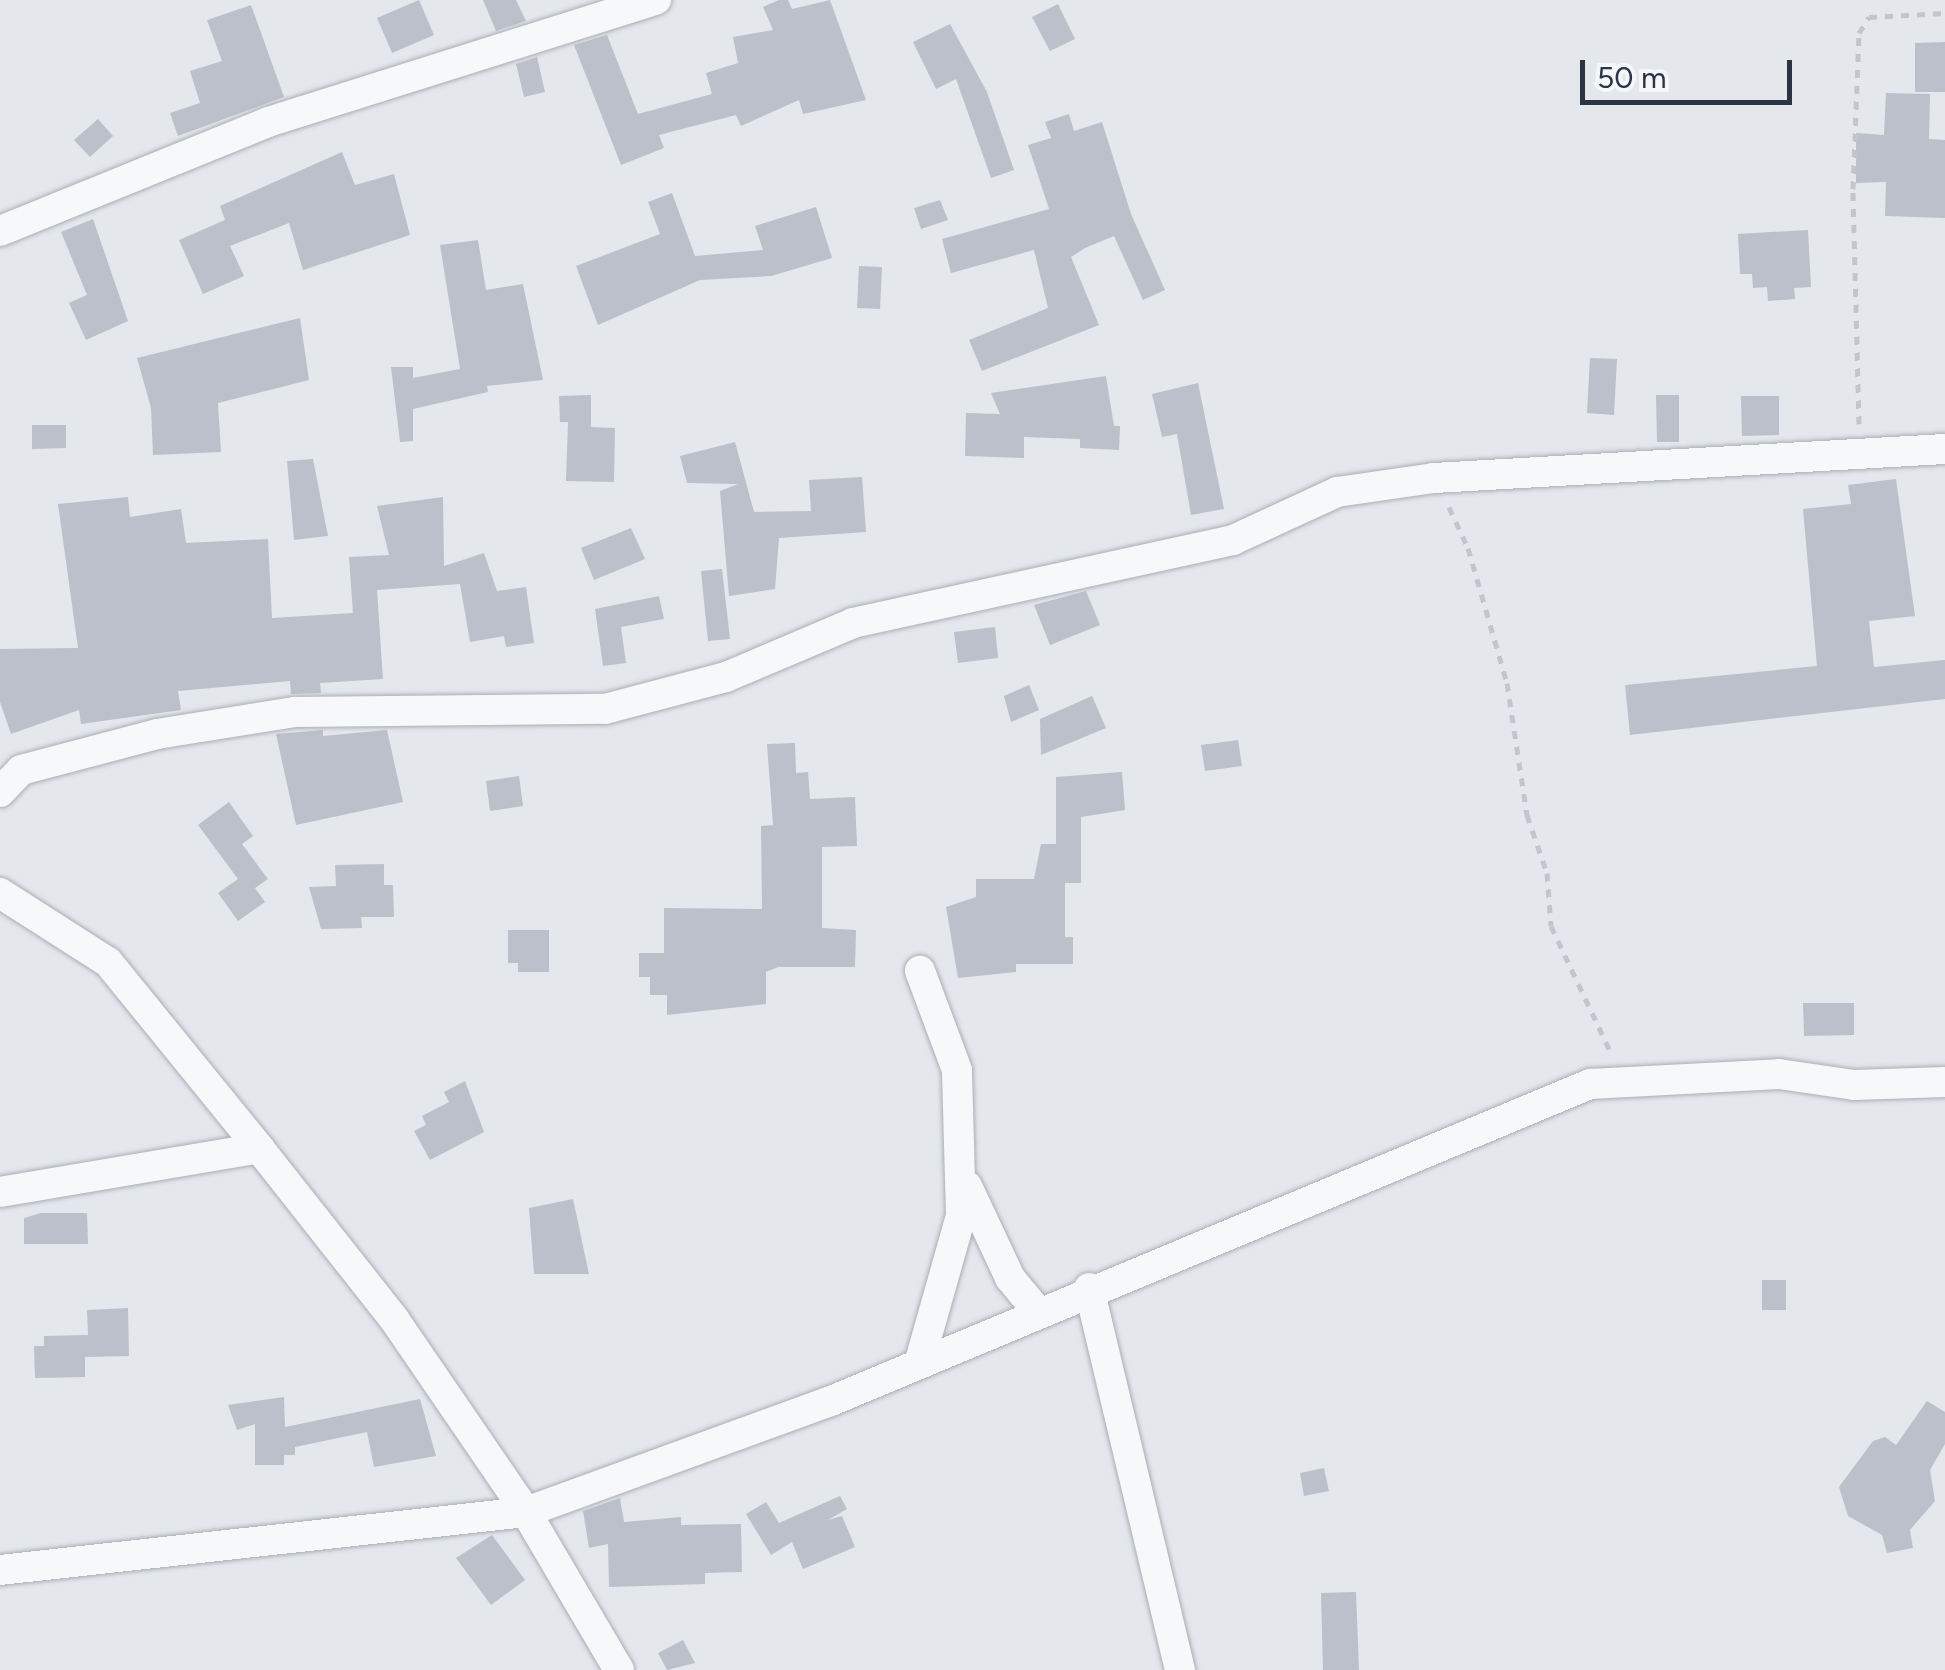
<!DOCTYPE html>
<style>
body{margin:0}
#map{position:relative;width:1945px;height:1670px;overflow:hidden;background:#e4e7ec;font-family:Figtree,sans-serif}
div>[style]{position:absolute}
.building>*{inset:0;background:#bbc0ca}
.path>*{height:5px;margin-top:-2.5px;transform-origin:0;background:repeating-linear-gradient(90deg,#c2c5cb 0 8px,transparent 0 16px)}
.roads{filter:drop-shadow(0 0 2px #a9aeb7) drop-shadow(0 0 2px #a9aeb7)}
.minor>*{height:30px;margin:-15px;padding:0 15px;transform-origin:15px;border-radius:15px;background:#f7f8fa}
span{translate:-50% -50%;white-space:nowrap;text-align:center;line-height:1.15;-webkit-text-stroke:10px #f4f6f9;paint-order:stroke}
.scale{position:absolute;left:1580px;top:60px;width:212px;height:45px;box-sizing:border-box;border:5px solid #2b3445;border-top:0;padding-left:12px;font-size:30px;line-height:35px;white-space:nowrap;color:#2b3445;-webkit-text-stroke:8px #f4f6f9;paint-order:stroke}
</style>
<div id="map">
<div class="building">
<div style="clip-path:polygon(419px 0,434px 35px,392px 53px,377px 18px)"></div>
<div style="clip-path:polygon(483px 0,516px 0,526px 21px,496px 31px)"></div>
<div style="clip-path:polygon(779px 0,788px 0,792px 9px,830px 0,866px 100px,803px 114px,799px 100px,741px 126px,736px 115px,659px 135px,664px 148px,621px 165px,574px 45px,607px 35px,638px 114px,712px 94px,706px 73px,738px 63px,733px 37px,773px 30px,763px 7px)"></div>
<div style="clip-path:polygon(1058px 4px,1075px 39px,1050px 51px,1032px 17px)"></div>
<div style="clip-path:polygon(251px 5px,284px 97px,178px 136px,170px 113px,200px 103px,190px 71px,222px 61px,207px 20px)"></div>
<div style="clip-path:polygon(950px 24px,987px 92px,1014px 170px,991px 178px,956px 79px,936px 89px,913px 42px)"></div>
<div style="clip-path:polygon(1945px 42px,1945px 92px,1915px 92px,1915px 43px)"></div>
<div style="clip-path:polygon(537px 57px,545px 92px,524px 97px,516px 64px)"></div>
<div style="clip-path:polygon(1886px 93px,1930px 94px,1929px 139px,1945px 140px,1945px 218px,1885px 216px,1886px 182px,1856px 183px,1856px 133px,1884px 135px)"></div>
<div style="clip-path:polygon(1069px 114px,1074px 131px,1102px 122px,1131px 214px,1165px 290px,1143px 300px,1114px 236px,1085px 248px,1071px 257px,1099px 325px,982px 371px,969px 340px,1048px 308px,1034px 250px,951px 273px,942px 239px,1049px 209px,1028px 145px,1051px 138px,1045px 122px)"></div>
<div style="clip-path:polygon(98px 119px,113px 136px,90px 157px,74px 140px)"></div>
<div style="clip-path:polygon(342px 152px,355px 185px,394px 174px,410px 235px,303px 270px,289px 223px,230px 246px,244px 276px,203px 294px,179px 240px,225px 220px,220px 206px)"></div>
<div style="clip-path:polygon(672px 193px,695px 256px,763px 250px,755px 226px,816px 207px,832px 258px,771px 276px,700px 280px,598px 325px,576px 266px,660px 234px,648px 202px)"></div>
<div style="clip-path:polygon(940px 200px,948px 220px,921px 229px,914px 208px)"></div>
<div style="clip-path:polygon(93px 219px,128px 321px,86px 340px,69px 303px,87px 295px,61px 232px)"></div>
<div style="clip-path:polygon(1808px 230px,1811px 287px,1794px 288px,1795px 299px,1768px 301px,1767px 287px,1753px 288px,1752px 274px,1740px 274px,1738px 234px)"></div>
<div style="clip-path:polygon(478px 240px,486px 290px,523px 284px,543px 380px,487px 386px,488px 392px,413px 409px,413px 441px,400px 442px,391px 367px,413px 367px,413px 378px,460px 369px,440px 245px)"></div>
<div style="clip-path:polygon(859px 266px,882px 267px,880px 309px,857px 308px)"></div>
<div style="clip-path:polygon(300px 318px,309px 380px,218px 403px,221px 452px,153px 455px,151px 408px,137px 358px)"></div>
<div style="clip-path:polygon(1590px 358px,1617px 359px,1614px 415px,1587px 413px)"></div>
<div style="clip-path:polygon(1106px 376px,1114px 426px,1120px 426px,1119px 450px,1080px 448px,1080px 439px,1024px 437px,1024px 458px,965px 456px,966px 413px,1000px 414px,991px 393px)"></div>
<div style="clip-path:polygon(1198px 383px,1224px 509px,1191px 515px,1177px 434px,1162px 437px,1152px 394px)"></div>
<div style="clip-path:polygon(591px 395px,591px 427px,615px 428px,614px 482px,566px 481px,568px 422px,560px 422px,559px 396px)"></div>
<div style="clip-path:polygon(1656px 395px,1679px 395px,1679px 442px,1657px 442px)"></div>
<div style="clip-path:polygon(1741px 396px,1779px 396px,1779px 435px,1742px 436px)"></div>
<div style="clip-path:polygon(32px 425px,66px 425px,66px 448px,32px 449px)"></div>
<div style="clip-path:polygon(735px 442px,754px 512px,811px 511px,809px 480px,862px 477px,866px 532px,779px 538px,775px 589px,729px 596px,720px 491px,738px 484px,687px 483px,680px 456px)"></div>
<div style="clip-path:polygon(313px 459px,328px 536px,294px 540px,287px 461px)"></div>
<div style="clip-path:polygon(1896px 479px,1915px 616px,1869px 621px,1874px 667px,1945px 660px,1945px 699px,1630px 735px,1625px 685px,1817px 666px,1803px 509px,1851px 504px,1848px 485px)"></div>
<div style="clip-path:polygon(128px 497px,130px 517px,181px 509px,186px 543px,268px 539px,272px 618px,353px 613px,349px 557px,389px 555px,377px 506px,443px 497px,444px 566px,484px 553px,497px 591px,526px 587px,534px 643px,506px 647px,504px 636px,470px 642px,460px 584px,377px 590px,383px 679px,320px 683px,321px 693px,291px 694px,290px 681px,178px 691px,181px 710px,81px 724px,79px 710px,11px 734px,0 702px,0 649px,78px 648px,58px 504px)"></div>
<div style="clip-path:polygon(631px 528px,645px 559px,594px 580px,581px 548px)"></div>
<div style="clip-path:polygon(722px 569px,730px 639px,708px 641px,701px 571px)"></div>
<div style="clip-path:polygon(1086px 591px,1100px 625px,1050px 645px,1034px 605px)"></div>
<div style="clip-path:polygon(659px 596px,664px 619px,621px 627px,626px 663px,603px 666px,595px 609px)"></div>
<div style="clip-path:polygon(995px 627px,998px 658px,958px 663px,954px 632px)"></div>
<div style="clip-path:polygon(1029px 685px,1039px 710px,1011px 722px,1004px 696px)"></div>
<div style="clip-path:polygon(1092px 696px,1106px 728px,1041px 755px,1040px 719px)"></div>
<div style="clip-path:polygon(323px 730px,323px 736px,387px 730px,403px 802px,296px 825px,276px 734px)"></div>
<div style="clip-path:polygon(1238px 740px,1242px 766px,1205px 771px,1201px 745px)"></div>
<div style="clip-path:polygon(795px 743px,796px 773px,808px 772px,810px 799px,855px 797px,857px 846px,822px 847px,822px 928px,856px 930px,855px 967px,778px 967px,766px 972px,766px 1004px,667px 1015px,667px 995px,650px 995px,650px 977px,639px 977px,639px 953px,664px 953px,664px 908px,762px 909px,761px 826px,773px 825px,767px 744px)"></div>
<div style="clip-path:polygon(1122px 772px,1125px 810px,1081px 817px,1081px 883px,1065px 883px,1065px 937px,1073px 937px,1073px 964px,1016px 964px,1016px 972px,958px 978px,946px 907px,976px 897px,976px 879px,1034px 879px,1041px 844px,1056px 844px,1056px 777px)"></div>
<div style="clip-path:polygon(519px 776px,523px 806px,490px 811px,486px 781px)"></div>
<div style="clip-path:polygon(229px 802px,253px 836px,242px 844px,268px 879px,255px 888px,265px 902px,238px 921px,218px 893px,238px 879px,198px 825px)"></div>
<div style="clip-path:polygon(384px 864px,384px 885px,393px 885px,394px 917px,361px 917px,362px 928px,321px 929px,309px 887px,336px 886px,335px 865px)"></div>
<div style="clip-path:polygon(508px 930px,549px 930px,549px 972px,518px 972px,518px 963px,508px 963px)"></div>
<div style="clip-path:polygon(1803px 1003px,1854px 1003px,1854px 1035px,1804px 1036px)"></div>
<div style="clip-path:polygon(465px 1081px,484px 1132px,430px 1160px,414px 1131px,426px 1125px,422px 1116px,449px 1102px,444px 1092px)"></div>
<div style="clip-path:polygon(573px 1199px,589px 1274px,534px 1274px,529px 1208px)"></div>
<div style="clip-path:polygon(41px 1213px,87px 1213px,88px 1244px,24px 1244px,24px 1218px)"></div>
<div style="clip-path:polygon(1762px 1280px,1786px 1280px,1786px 1310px,1762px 1310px)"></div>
<div style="clip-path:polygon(128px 1308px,129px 1356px,85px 1357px,85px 1377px,35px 1378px,34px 1346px,44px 1346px,44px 1336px,88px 1335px,87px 1310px)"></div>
<div style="clip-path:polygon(284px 1397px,285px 1427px,420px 1399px,436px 1456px,374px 1467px,367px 1432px,295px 1447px,295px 1455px,284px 1455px,284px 1465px,255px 1465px,255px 1424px,237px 1430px,228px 1405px)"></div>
<div style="clip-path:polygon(1927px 1401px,1945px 1412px,1945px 1444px,1930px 1470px,1935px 1501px,1910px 1530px,1913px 1548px,1887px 1553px,1882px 1535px,1848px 1516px,1839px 1487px,1873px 1441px,1885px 1437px,1896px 1445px)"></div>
<div style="clip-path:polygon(1324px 1468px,1329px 1491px,1304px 1496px,1300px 1473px)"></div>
<div style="clip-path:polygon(840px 1496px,847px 1509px,828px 1520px,842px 1516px,855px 1547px,803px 1569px,792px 1542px,771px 1555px,746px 1514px,766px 1502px,779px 1523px)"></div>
<div style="clip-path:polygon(620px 1498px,624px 1522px,681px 1517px,681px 1525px,741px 1524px,742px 1572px,705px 1573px,705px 1584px,609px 1587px,608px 1544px,589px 1548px,583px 1511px)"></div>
<div style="clip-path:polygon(492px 1535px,525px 1580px,491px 1605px,456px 1558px)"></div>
<div style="clip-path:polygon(1356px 1592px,1359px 1670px,1323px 1670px,1321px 1593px)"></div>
<div style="clip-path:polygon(683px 1640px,695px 1663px,667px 1670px,658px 1653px)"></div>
</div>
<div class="path">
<div style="left:1859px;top:424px;width:235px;rotate:-91.5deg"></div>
<div style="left:1853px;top:189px;width:156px;rotate:-87.8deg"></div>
<div style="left:1859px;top:33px;width:19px;rotate:-58deg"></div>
<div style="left:1869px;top:17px;width:76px;rotate:-3deg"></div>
<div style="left:1449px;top:507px;width:45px;rotate:65.1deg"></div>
<div style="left:1468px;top:548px;width:141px;rotate:73.9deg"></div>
<div style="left:1507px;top:683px;width:134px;rotate:81.4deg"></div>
<div style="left:1527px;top:815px;width:61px;rotate:71deg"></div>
<div style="left:1547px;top:873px;width:53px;rotate:85.7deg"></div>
<div style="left:1551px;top:926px;width:140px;rotate:64.7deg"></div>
</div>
<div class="roads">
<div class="minor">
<div style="left:0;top:231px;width:289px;rotate:-22.1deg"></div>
<div style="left:268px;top:122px;width:407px;rotate:-17.5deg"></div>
<div style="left:0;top:792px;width:30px;rotate:-46deg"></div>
<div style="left:21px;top:770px;width:141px;rotate:-14.8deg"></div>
<div style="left:157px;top:734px;width:140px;rotate:-9.1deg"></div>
<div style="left:295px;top:712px;width:310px;rotate:-0.6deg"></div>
<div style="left:605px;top:709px;width:125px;rotate:-14.8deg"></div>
<div style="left:726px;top:677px;width:138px;rotate:-23deg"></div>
<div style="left:853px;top:623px;width:389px;rotate:-12.3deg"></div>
<div style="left:1233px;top:540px;width:115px;rotate:-24.8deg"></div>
<div style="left:1337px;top:492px;width:98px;rotate:-8.2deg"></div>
<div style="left:1434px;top:478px;width:512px;rotate:-3.25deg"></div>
<div style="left:0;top:893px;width:128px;rotate:32.6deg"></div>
<div style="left:108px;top:962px;width:240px;rotate:50.9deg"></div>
<div style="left:259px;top:1148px;width:218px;rotate:51.7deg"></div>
<div style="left:394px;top:1319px;width:234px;rotate:55.6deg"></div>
<div style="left:526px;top:1512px;width:183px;rotate:59.5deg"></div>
<div style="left:967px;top:1186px;width:102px;rotate:64.9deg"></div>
<div style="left:1010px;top:1278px;width:45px;rotate:50.4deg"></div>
<div style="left:0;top:1192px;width:263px;rotate:-9.6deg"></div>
<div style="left:1089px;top:1288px;width:393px;rotate:76.6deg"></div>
<div style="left:919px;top:1364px;width:154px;rotate:-74.2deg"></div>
<div style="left:961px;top:1216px;width:146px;rotate:-91.6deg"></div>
<div style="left:957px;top:1070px;width:106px;rotate:-110.5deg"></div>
<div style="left:0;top:1570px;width:529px;rotate:-6.29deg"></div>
<div style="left:526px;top:1512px;width:325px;rotate:-20deg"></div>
<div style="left:831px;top:1401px;width:823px;rotate:-22.67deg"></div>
<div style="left:1590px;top:1084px;width:189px;rotate:-3deg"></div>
<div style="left:1779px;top:1074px;width:76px;rotate:8.3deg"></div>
<div style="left:1854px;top:1085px;width:91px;rotate:-1.9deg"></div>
</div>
</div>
<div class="scale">50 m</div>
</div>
